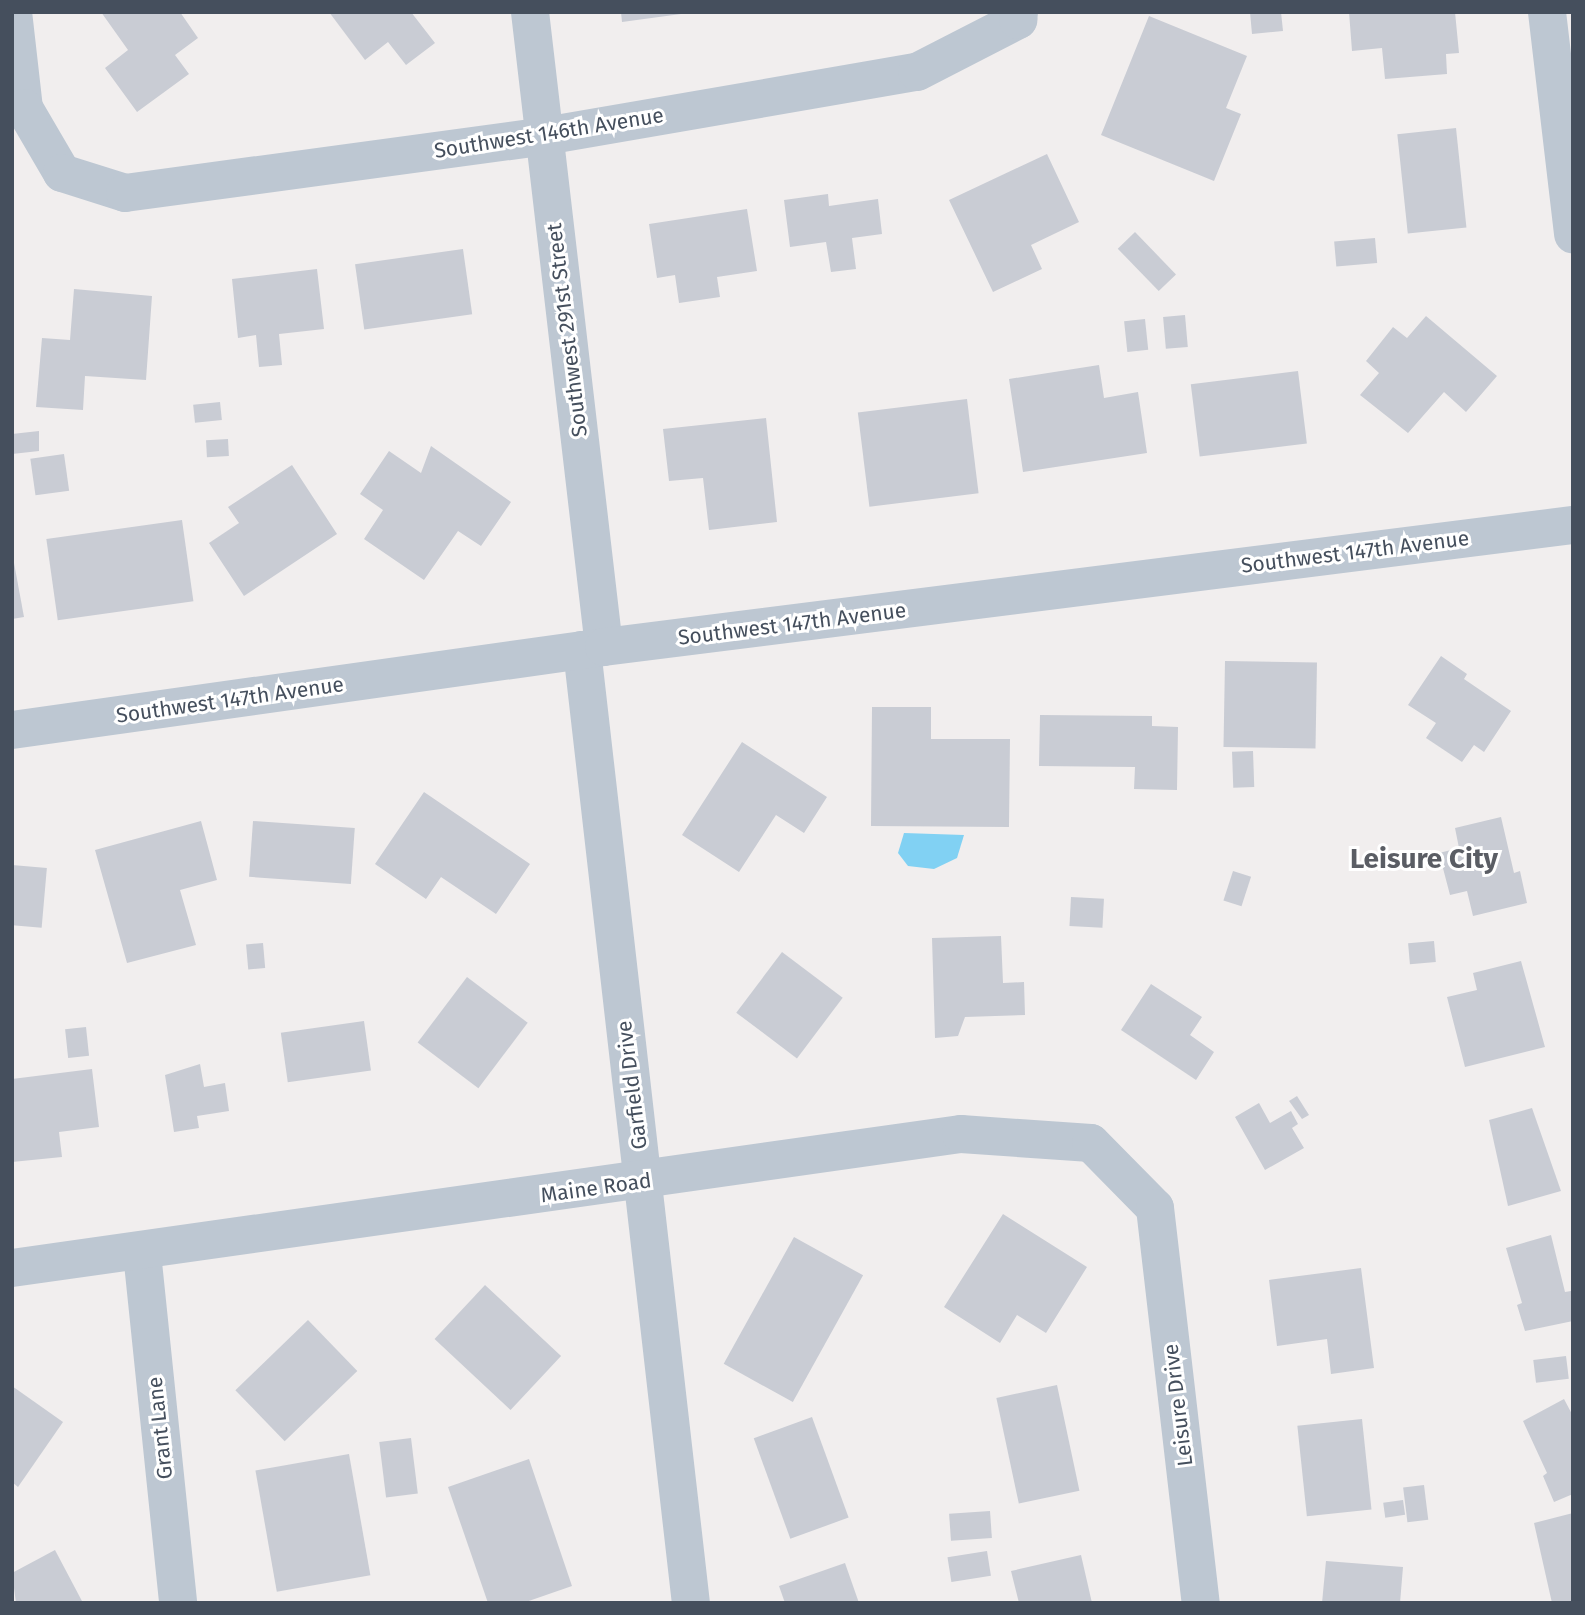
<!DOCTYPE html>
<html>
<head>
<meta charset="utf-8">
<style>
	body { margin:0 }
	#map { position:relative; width:1585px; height:1615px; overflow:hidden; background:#f1eeee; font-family:"Fira Sans",sans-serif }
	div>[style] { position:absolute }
	.water>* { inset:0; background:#81d1f3 }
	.building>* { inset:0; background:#c9ccd4; transform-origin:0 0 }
	.minor>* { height:38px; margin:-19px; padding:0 19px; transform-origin:19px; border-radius:19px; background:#bdc7d2 }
	.tertiary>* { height:38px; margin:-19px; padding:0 19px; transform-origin:19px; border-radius:19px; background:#bdc7d2 }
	span { translate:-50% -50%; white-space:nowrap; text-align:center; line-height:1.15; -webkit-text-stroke:6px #fff; paint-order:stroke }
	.street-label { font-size:21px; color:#454f5d }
	.district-label { font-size:28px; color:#5a5d64; font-weight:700 }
	.frame { position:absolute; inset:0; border:14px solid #454f5d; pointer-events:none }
</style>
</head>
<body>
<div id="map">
	<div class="water">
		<i style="clip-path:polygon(904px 833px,964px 835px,957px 858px,934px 869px,908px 866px,898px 853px)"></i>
	</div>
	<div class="building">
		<i style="clip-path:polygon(101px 12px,180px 12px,198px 38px,175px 55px,189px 74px,137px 112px,105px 68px,128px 50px)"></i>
		<i style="clip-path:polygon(329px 12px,411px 12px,435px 43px,406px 65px,388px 42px,365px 60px)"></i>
		<i style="clip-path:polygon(621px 12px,681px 12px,681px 14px,622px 22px)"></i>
		<i style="clip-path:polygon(1250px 12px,1281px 12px,1283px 31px,1252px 34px)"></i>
		<i style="clip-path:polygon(1349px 12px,1455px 12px,1459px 53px,1446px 54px,1447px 74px,1385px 79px,1382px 48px,1352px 51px)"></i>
		<i style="clip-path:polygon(1149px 16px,1247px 56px,1226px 108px,1241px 114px,1214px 181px,1101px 135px)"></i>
		<i style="left:1456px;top:128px;width:100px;height:59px;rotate:84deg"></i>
		<i style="clip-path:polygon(1047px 154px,1079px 222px,1031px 245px,1042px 269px,993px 292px,949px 200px)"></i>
		<i style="clip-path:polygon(828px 194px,829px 206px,878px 199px,882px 234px,852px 238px,856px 269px,831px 272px,826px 242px,790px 247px,784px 200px)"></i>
		<i style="clip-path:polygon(747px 209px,757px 271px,717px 277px,720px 297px,679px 303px,675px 275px,657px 278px,649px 224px)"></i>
		<i style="left:1135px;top:232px;width:59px;height:24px;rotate:46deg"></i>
		<i style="left:1375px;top:238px;width:25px;height:41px;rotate:85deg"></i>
		<i style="left:463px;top:249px;width:66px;height:109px;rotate:82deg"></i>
		<i style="clip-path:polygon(317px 269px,324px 329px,279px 334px,282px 365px,259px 367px,256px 335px,238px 338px,232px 279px)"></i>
		<i style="clip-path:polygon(74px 289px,152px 296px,146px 380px,85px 376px,83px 410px,36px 407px,42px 338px,70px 340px)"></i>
		<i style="left:1185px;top:315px;width:32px;height:22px;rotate:85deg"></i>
		<i style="clip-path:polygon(1426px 316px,1497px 376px,1466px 412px,1444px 392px,1408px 433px,1360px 395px,1379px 373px,1366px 361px,1393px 327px,1407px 338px)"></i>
		<i style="left:1145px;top:319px;width:31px;height:21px;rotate:84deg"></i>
		<i style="clip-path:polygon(1099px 365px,1104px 398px,1138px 392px,1147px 453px,1023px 472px,1009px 379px)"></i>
		<i style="left:1298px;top:371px;width:73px;height:108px;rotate:83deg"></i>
		<i style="left:967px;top:399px;width:95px;height:110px;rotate:83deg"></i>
		<i style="left:220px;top:402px;width:18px;height:27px;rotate:84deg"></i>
		<i style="clip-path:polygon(766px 418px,777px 522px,709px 530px,703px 478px,669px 481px,663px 429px)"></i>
		<i style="clip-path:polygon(39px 431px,39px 451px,12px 454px,12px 434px)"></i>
		<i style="left:228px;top:439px;width:17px;height:22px;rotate:87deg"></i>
		<i style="clip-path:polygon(431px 446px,511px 502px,481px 546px,458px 531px,424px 580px,364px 539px,383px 510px,360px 494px,389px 451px,421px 473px)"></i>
		<i style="left:64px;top:454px;width:37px;height:34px;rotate:82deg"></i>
		<i style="clip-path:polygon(292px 465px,337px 534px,244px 596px,209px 543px,239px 523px,228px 507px)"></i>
		<i style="left:182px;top:520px;width:82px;height:137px;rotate:82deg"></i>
		<i style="clip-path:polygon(12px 552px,24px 617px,12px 619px)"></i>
		<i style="clip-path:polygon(1441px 656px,1467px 674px,1464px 679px,1511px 711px,1484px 752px,1474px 745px,1462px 762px,1426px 738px,1436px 723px,1408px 705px)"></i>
		<i style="left:1225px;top:661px;width:92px;height:86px;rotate:1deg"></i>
		<i style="clip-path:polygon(872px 707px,931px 707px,931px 739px,1010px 739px,1009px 827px,871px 826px)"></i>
		<i style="clip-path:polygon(1040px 715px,1152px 716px,1152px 726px,1178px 727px,1177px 790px,1134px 789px,1135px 767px,1039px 766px)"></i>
		<i style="clip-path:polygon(742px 742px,827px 797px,804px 833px,776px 815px,739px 872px,682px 835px)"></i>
		<i style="left:1253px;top:751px;width:36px;height:21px;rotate:88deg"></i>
		<i style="clip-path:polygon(424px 792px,530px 864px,496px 914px,441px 877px,426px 899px,375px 864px)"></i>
		<i style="clip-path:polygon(1501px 817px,1514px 873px,1520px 871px,1527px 903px,1473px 916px,1467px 891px,1450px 895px,1439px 853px,1459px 848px,1455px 828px)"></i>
		<i style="clip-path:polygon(201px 821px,217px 880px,180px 890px,196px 945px,127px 963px,95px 850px)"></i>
		<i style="left:253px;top:821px;width:102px;height:56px;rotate:4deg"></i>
		<i style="left:12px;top:865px;width:35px;height:60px;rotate:5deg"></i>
		<i style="left:1233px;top:871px;width:19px;height:31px;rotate:18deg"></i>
		<i style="left:1071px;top:897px;width:33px;height:29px;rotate:3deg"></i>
		<i style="clip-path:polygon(1001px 936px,1003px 983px,1024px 982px,1025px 1015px,965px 1017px,958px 1036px,935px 1038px,932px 938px)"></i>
		<i style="left:1434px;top:941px;width:21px;height:26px;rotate:85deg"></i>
		<i style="left:263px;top:943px;width:25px;height:17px;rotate:85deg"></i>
		<i style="left:782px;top:952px;width:76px;height:76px;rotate:37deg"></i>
		<i style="clip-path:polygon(1521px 961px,1545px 1047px,1465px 1067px,1447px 997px,1477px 990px,1473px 973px)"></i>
		<i style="left:467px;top:977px;width:76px;height:82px;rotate:37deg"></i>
		<i style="clip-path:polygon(1151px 984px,1202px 1017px,1190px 1035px,1214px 1052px,1196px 1080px,1121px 1030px)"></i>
		<i style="left:364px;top:1021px;width:50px;height:84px;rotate:82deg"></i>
		<i style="left:86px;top:1027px;width:29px;height:21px;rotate:84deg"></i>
		<i style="clip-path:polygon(200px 1064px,204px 1087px,225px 1083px,229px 1111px,197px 1116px,199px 1128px,174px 1132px,165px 1075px)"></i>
		<i style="clip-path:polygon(92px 1069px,99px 1127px,59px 1132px,62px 1157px,12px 1162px,12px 1079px)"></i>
		<i style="clip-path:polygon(1297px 1096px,1309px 1115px,1302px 1119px,1289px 1101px)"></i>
		<i style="clip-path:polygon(1259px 1103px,1270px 1123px,1291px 1111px,1298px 1124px,1292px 1128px,1304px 1148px,1265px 1170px,1235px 1117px)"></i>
		<i style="clip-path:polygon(1532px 1108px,1561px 1191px,1508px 1206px,1489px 1120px)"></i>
		<i style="clip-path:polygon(1003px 1214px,1087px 1267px,1046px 1333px,1017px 1315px,1000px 1343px,944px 1307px)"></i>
		<i style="clip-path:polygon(1551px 1235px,1565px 1292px,1571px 1291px,1573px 1297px,1573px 1321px,1525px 1331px,1517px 1305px,1522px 1303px,1506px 1248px)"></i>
		<i style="left:794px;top:1237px;width:79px;height:145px;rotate:29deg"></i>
		<i style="clip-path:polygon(1361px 1268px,1374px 1368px,1331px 1374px,1327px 1339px,1277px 1346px,1269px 1280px)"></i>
		<i style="left:485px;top:1285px;width:104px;height:74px;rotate:43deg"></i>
		<i style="left:308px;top:1320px;width:71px;height:101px;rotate:46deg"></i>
		<i style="left:1566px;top:1356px;width:23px;height:33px;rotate:83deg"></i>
		<i style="left:1057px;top:1385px;width:108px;height:62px;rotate:78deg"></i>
		<i style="clip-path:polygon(12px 1386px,63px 1422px,18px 1487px,12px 1482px)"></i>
		<i style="clip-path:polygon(1564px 1399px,1573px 1416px,1573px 1494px,1554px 1502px,1543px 1476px,1547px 1473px,1523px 1421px)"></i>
		<i style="left:812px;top:1417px;width:107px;height:62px;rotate:70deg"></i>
		<i style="left:1362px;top:1419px;width:91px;height:65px;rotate:84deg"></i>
		<i style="left:411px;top:1438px;width:56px;height:32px;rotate:83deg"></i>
		<i style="left:349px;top:1454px;width:123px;height:95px;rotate:80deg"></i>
		<i style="clip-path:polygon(529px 1459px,572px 1586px,523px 1603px,488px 1603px,448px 1487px)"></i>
		<i style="left:1424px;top:1485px;width:35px;height:21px;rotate:83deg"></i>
		<i style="left:1403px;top:1500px;width:15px;height:20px;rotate:82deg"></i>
		<i style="left:990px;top:1511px;width:27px;height:41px;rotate:86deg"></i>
		<i style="clip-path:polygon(1573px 1513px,1573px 1603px,1552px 1603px,1534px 1523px)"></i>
		<i style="clip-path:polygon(55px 1550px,83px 1603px,16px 1603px,12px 1573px)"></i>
		<i style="left:987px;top:1551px;width:25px;height:40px;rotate:81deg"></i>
		<i style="clip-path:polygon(1081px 1555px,1092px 1603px,1019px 1603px,1011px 1571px)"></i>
		<i style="clip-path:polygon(1326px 1561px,1403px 1567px,1400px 1603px,1322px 1603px)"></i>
		<i style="clip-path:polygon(845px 1563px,859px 1603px,785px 1603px,779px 1586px)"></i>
	</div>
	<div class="minor">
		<i style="left:13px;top:12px;width:97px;rotate:83.5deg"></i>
		<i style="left:24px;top:108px;width:75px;rotate:59.7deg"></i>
		<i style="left:62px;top:173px;width:66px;rotate:17.6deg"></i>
		<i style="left:125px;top:193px;width:424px;rotate:-7.7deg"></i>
		<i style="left:545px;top:136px;width:377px;rotate:-9.8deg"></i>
		<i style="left:917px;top:72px;width:114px;rotate:-27.2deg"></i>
		<i style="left:1018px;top:20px;width:8px;rotate:-83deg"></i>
		<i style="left:530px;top:12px;width:639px;rotate:83.35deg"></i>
		<i style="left:1547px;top:12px;width:224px;rotate:83.3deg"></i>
		<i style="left:582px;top:650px;width:959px;rotate:83.48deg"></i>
		<i style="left:142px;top:1253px;width:352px;rotate:84.1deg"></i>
		<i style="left:12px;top:1268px;width:958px;rotate:-8.04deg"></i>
		<i style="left:961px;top:1134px;width:130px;rotate:4deg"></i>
		<i style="left:1091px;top:1143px;width:91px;rotate:45.4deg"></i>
		<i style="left:1155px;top:1208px;width:398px;rotate:83.4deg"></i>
	</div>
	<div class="tertiary">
		<i style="left:12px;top:730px;width:598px;rotate:-7.98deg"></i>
		<i style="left:604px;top:647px;width:977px;rotate:-7.18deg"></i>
	</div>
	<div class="street-label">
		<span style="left:549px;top:133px;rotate:-9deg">Southwest 146th Avenue</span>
		<span style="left:567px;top:330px;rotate:-97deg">Southwest 291st Street</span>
		<span style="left:1355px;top:552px;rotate:-7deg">Southwest 147th Avenue</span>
		<span style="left:792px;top:624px;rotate:-7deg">Southwest 147th Avenue</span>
		<span style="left:230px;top:700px;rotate:-8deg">Southwest 147th Avenue</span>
		<span style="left:632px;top:1085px;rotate:-97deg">Garfield Drive</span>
		<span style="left:596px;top:1188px;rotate:-8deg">Maine Road</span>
		<span style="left:1178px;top:1405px;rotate:-97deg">Leisure Drive</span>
		<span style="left:160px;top:1428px;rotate:-96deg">Grant Lane</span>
	</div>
	<div class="district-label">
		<span style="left:1424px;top:859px">Leisure City</span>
	</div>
	<div class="frame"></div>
</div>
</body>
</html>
